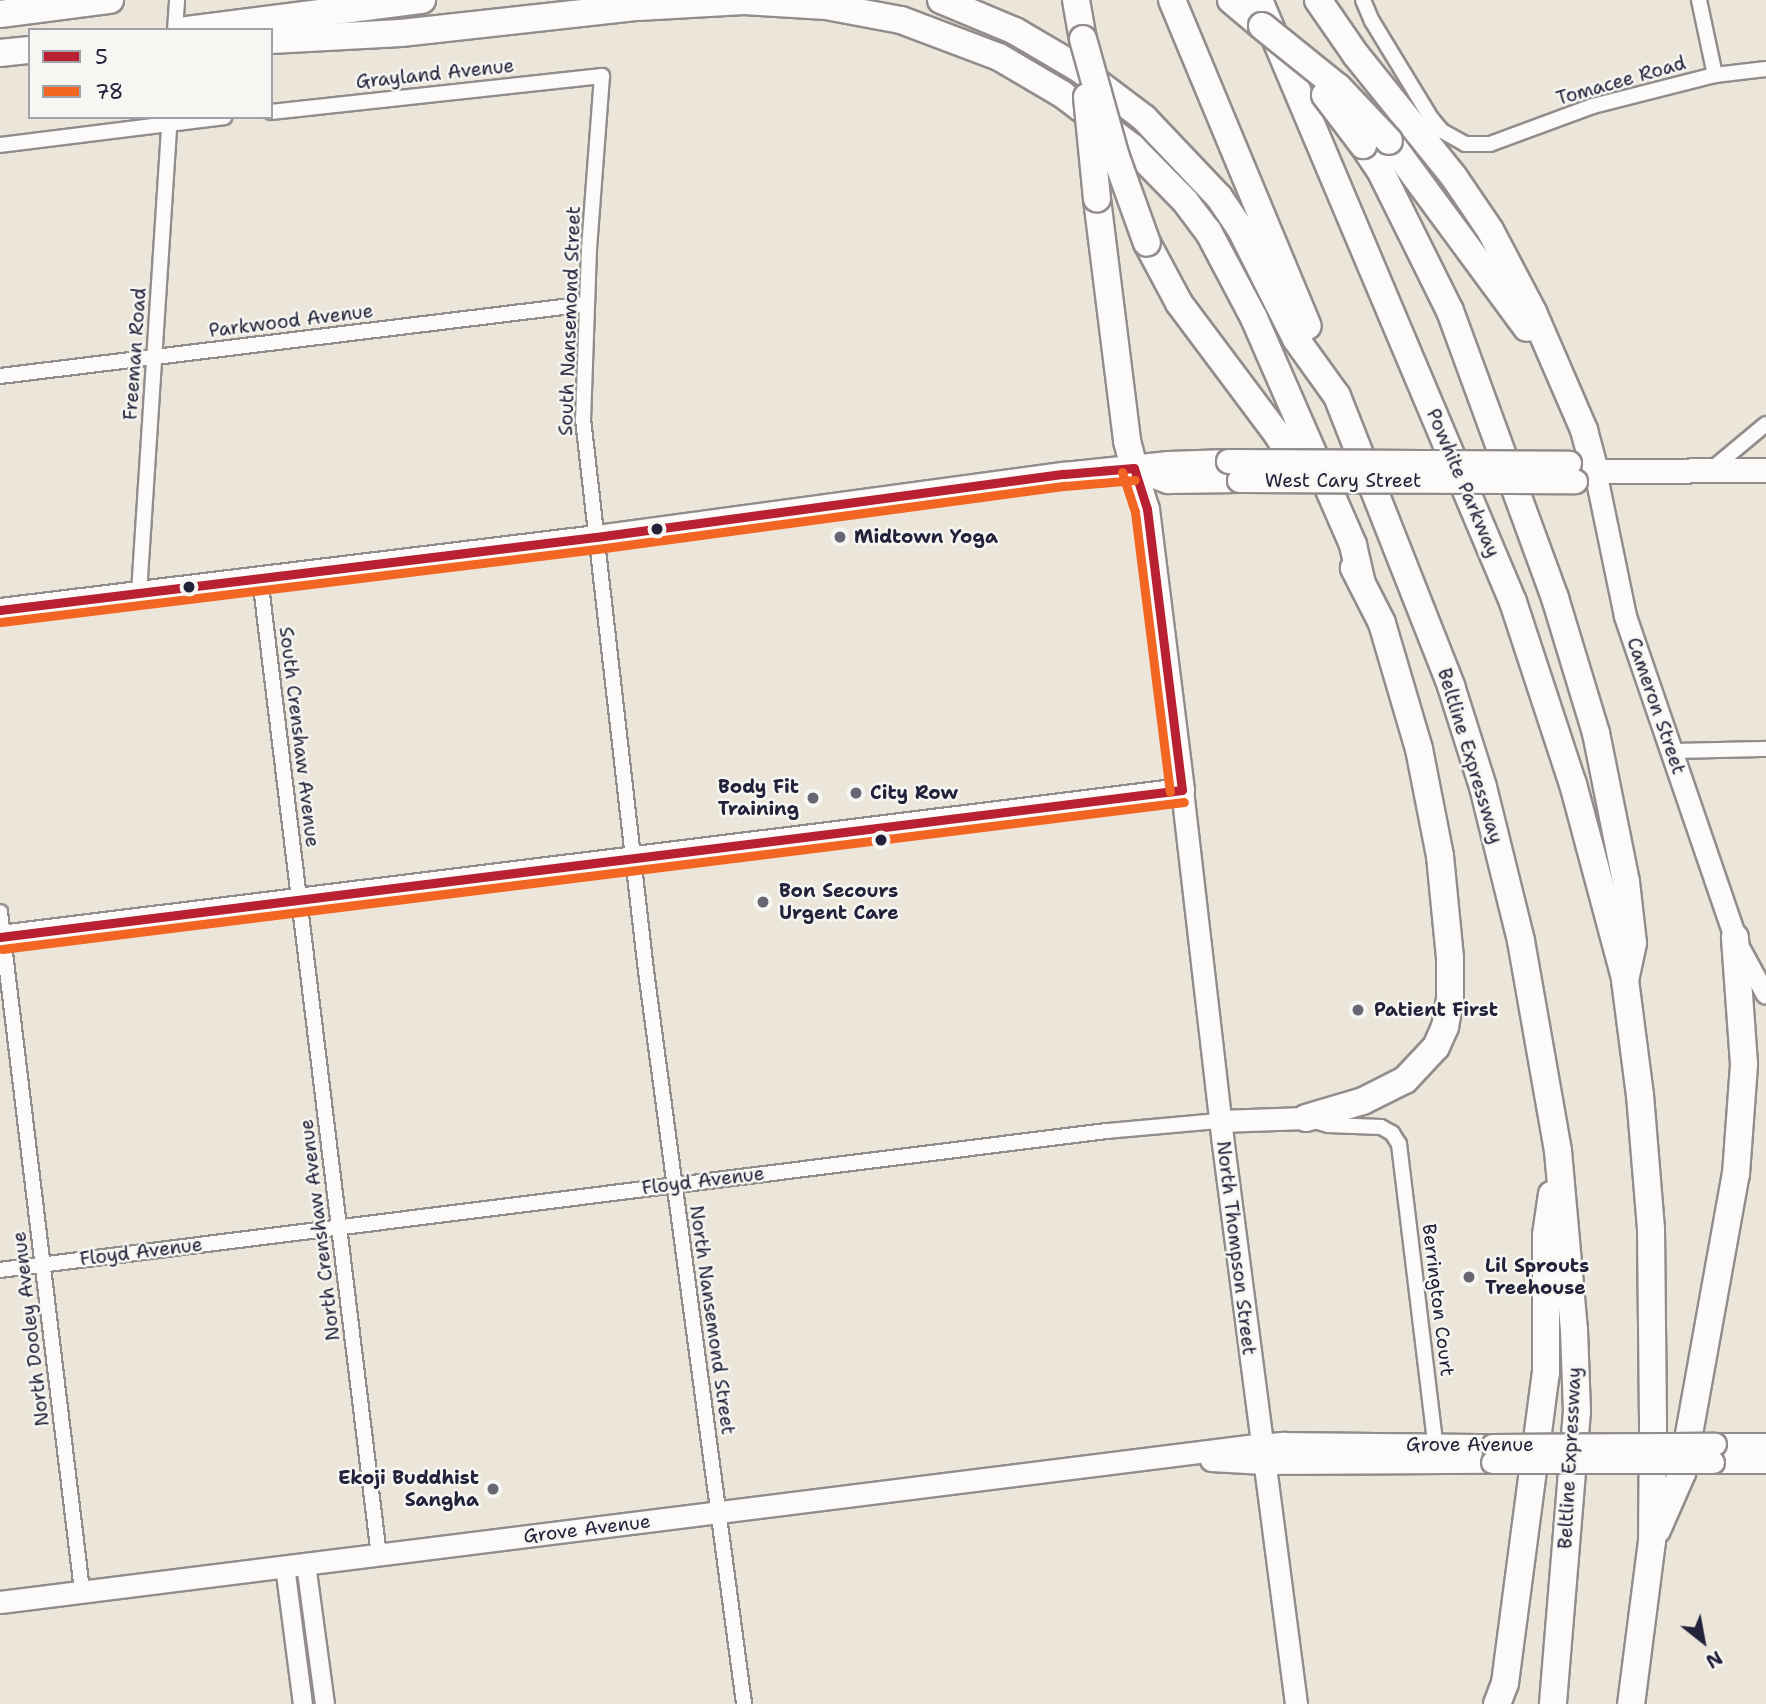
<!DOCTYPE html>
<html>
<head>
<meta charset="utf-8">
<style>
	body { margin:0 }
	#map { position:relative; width:1766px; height:1704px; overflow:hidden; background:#ece5da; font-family:"Shantell Sans",sans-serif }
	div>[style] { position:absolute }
	.roads { filter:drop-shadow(2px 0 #918d8c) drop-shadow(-2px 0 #918d8c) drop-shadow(0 2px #918d8c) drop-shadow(0 -2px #918d8c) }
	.minor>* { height:14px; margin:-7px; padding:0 7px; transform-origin:7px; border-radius:7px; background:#fcfbf9 }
	.tertiary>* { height:18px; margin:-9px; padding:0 9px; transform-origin:9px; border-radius:9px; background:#fcfbf9 }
	.secondary>* { height:21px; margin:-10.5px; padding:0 10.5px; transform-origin:10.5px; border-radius:10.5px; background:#fcfbf9 }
	.primary>* { height:23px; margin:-11.5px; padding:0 11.5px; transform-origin:11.5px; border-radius:11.5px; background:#fcfbf9 }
	.motorway>* { height:26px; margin:-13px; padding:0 13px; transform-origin:13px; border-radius:13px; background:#fcfbf9 }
	.bridges { filter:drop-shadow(2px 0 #918d8c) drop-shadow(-2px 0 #918d8c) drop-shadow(0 2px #918d8c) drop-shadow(0 -2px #918d8c) }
	.secondary-bridge>* { height:21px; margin:-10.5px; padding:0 10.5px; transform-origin:10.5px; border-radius:10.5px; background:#fcfbf9 }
	.primary-bridge>* { height:23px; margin:-11.5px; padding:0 11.5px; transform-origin:11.5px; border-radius:11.5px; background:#fcfbf9 }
	.motorway-bridge>* { height:26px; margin:-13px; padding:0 13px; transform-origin:13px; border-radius:13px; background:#fcfbf9 }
	.bus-1>* { height:9px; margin:-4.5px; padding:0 4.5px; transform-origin:4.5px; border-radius:4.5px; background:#b92031 }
	.bus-2>* { height:9px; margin:-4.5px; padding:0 4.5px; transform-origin:4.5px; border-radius:4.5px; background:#f26522 }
	.dots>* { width:19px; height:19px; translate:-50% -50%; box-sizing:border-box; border:4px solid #f6f6f2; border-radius:50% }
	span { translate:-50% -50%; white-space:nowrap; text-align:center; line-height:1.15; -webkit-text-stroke:5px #f6f6f2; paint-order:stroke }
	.street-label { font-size:19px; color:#22223b }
	.poi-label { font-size:19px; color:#22223b; font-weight:700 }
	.left { translate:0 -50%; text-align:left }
	.right { translate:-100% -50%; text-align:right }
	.legend { position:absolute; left:28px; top:28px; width:245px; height:91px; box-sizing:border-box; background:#f6f6f2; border:2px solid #a1a1a9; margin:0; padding:9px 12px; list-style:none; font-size:21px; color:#22223b }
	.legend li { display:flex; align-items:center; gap:14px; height:35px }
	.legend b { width:35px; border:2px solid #a1a1a9 }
	.north { position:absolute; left:1668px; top:1606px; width:70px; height:70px; -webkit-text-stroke:5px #f6f6f2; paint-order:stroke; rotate:149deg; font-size:19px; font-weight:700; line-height:28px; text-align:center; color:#22223b }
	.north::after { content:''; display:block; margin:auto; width:24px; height:32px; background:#22223b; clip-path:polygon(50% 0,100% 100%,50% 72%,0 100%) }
</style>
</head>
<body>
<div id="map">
	<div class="roads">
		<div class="minor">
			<i style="left:1363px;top:0;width:23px;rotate:67deg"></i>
			<i style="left:1372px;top:21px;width:114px;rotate:58.7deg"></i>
			<i style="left:1431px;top:118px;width:17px;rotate:50deg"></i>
			<i style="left:1442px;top:131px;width:26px;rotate:29deg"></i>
			<i style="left:1465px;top:144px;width:25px"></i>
			<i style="left:1490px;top:144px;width:110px;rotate:-20.3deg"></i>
			<i style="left:1593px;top:106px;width:126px;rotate:-14.3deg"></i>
			<i style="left:1715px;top:75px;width:51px;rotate:-6.7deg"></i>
			<i style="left:1699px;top:0;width:77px;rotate:78deg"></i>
			<i style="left:175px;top:30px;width:30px;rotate:-86deg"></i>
			<i style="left:271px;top:112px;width:333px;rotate:-6.2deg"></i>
			<i style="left:602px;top:76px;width:173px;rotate:94.3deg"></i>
			<i style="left:589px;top:249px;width:170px;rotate:92deg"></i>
			<i style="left:583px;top:419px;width:556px;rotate:83.49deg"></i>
			<i style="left:646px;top:971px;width:740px;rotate:82.38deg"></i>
			<i style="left:0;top:145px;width:226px;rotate:-7.1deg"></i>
			<i style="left:0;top:376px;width:591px;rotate:-6.99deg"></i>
			<i style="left:1712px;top:469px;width:70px;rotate:-39.8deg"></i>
			<i style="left:260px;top:578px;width:984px;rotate:83.06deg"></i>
			<i style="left:139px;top:593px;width:477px;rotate:-86.3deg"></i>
			<i style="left:1671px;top:751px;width:95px;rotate:-1.2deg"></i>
			<i style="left:0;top:912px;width:684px;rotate:83.11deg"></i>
			<i style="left:1311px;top:1120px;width:18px;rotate:16deg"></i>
			<i style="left:1328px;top:1125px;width:53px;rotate:2.2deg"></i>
			<i style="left:1381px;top:1127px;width:13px;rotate:29deg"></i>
			<i style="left:1392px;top:1133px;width:13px;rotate:58deg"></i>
			<i style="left:1399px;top:1144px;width:310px;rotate:83.1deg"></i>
			<i style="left:0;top:1270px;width:1116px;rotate:-7.16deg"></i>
			<i style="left:1107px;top:1131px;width:113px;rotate:-5.1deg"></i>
		</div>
		<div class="tertiary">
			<i style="left:1741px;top:949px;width:52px;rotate:61.5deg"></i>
			<i style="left:306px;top:1564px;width:141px;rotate:82.3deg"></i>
			<i style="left:285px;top:1566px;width:139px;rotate:82.6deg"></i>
		</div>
		<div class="secondary">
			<i style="left:1595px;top:471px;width:148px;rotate:78.3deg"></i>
			<i style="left:1625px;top:616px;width:339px;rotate:71.1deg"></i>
			<i style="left:1182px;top:790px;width:356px;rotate:83.4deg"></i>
			<i style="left:1223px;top:1144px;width:565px;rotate:82.57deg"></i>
			<i style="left:1220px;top:1121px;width:86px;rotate:-2deg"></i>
			<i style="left:1715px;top:1444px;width:51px"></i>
			<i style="left:1211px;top:1460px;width:53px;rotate:3.2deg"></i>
			<i style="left:1264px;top:1463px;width:228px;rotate:-0.3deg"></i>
			<i style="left:1713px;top:1462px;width:53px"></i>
			<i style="left:0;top:1602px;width:1258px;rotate:-7.13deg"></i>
			<i style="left:1248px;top:1446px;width:37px;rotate:-5deg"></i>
			<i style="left:1285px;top:1443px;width:207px;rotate:0.6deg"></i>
		</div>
		<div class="primary">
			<i style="left:1577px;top:466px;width:19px;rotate:16deg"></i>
			<i style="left:1595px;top:471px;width:171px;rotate:-0.3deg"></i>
			<i style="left:1136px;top:469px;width:34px;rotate:21deg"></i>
			<i style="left:1168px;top:481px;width:71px;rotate:-0.8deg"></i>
			<i style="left:0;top:610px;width:600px;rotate:-6.98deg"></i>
			<i style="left:596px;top:537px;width:472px;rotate:-7.7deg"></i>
			<i style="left:1064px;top:474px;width:105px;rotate:-6deg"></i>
			<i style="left:1168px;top:463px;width:60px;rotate:-1.9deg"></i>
			<i style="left:0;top:937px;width:1191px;rotate:-7.09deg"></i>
			<i style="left:1182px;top:790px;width:283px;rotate:-97.1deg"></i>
			<i style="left:1147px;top:509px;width:43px;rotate:-107.6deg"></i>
		</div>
		<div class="motorway">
			<i style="left:941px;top:0;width:80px;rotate:22.7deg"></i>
			<i style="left:1015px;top:31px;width:73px;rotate:30.4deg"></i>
			<i style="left:1078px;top:68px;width:83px;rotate:37.1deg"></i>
			<i style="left:1144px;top:118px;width:109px;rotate:46.5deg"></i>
			<i style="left:1219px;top:197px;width:37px;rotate:56deg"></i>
			<i style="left:1240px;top:228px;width:124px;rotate:63.2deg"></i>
			<i style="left:1296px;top:339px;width:70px;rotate:54.3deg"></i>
			<i style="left:1337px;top:396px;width:312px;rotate:68.5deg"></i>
			<i style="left:1451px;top:686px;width:106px;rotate:72.4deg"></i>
			<i style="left:1483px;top:787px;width:159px;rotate:76.1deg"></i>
			<i style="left:1521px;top:941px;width:213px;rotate:80deg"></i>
			<i style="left:1558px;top:1151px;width:180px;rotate:84.9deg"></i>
			<i style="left:1574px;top:1330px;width:81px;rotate:87.9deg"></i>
			<i style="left:1577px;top:1411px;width:294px;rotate:94.7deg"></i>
			<i style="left:1076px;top:0;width:40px;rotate:80deg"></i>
			<i style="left:1172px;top:0;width:353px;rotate:67.4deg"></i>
			<i style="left:1231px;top:0;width:40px;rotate:40deg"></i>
			<i style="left:1259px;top:0;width:653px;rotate:67.12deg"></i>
			<i style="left:1513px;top:602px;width:192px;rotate:71.8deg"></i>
			<i style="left:1573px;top:784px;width:198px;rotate:75deg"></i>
			<i style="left:1318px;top:0;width:67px;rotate:55.4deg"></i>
			<i style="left:1356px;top:55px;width:156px;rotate:51.2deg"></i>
			<i style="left:1454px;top:177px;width:64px;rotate:55.8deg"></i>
			<i style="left:1490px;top:230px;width:93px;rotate:62.3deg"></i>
			<i style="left:1533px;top:312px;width:129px;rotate:66.6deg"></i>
			<i style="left:1584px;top:430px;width:42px;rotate:75deg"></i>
			<i style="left:0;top:14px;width:111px;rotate:-7.3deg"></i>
			<i style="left:187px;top:30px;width:237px;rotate:-7.3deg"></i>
			<i style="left:271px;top:40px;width:130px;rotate:-3.1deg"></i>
			<i style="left:401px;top:33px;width:238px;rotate:-6.3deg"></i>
			<i style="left:638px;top:7px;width:106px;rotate:-3.2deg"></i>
			<i style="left:744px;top:1px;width:82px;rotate:3.5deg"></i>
			<i style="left:826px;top:6px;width:76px;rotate:10.6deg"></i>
			<i style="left:901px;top:20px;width:105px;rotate:20.7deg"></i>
			<i style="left:999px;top:57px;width:73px;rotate:30.4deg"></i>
			<i style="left:1062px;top:94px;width:88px;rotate:37.1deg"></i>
			<i style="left:1132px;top:147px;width:76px;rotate:45.5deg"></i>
			<i style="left:1185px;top:201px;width:38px;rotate:53deg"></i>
			<i style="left:1208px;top:231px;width:98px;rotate:62.1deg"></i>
			<i style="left:1254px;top:318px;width:248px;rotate:66.4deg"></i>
			<i style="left:1353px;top:545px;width:39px;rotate:77deg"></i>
			<i style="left:0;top:53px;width:30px;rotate:-6deg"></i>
			<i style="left:1389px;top:141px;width:232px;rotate:53.6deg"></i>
			<i style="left:1363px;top:145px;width:30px;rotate:56deg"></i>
			<i style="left:1380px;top:170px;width:157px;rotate:63.6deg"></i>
			<i style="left:1450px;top:311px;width:306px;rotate:69.9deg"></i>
			<i style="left:1555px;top:598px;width:141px;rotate:73.1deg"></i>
			<i style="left:1596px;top:733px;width:152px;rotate:78.6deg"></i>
			<i style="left:1626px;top:882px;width:61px;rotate:83.5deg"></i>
			<i style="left:1633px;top:943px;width:38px;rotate:102deg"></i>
			<i style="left:1625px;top:980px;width:116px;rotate:82.6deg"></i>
			<i style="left:1640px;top:1095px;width:134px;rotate:85.3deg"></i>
			<i style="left:1651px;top:1229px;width:198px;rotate:89.4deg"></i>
			<i style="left:1653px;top:1427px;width:114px;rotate:90.5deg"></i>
			<i style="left:1652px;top:1541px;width:164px;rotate:97.3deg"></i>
			<i style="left:1097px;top:199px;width:244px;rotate:82.9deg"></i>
			<i style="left:1127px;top:441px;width:28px;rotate:75deg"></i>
			<i style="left:1147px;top:243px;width:68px;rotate:61.9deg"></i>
			<i style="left:1179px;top:303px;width:164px;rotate:53.2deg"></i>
			<i style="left:1277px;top:434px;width:53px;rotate:58.1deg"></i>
			<i style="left:1306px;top:1118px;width:59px;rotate:-16.6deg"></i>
			<i style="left:1363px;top:1101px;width:47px;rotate:-26.6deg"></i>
			<i style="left:1405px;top:1080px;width:45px;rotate:-46.8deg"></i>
			<i style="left:1436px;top:1047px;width:22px;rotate:-66deg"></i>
			<i style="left:1445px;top:1027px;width:27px;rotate:-80deg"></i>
			<i style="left:1450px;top:1000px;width:42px;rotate:-90deg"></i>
			<i style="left:1450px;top:958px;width:102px;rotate:-95.6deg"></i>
			<i style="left:1440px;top:856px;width:109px;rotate:-101.1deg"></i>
			<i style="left:1419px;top:749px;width:131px;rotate:-106.4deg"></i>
			<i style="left:1382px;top:623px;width:62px;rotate:-117deg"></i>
			<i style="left:1657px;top:1530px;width:62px;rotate:-66.3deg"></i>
			<i style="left:1682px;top:1473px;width:304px;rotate:-79.8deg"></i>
			<i style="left:1736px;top:1174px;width:110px;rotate:-85.8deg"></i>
			<i style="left:1744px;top:1064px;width:127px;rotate:-94.1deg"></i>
			<i style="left:1497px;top:1704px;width:22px;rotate:-69deg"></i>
			<i style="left:1505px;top:1683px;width:313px;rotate:-82.5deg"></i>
			<i style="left:1546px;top:1373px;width:138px;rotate:-90deg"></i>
			<i style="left:1546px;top:1235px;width:41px;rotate:-81.7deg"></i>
		</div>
	</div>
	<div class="bridges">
		<div class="secondary-bridge">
			<i style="left:1492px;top:1445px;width:223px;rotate:-0.3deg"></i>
			<i style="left:1492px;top:1462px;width:221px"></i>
		</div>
		<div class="primary-bridge">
			<i style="left:1228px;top:461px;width:341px;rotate:0.3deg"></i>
			<i style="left:1239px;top:480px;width:336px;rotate:0.2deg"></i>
		</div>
		<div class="motorway-bridge">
			<i style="left:1262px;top:26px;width:97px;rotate:38.8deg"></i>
			<i style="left:1338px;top:87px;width:74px;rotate:46.6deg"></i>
			<i style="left:1083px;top:39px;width:123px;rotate:74.4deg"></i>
			<i style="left:1116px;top:157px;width:91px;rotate:70.2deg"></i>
			<i style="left:1325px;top:95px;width:63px;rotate:52.8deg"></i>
			<i style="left:1087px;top:97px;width:102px;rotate:84.4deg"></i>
		</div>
	</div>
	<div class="bus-1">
		<i style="left:1134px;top:468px;width:43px;rotate:72.4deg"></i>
		<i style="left:1147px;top:509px;width:283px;rotate:82.9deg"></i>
		<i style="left:0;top:610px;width:600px;rotate:-6.98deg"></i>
		<i style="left:596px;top:537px;width:472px;rotate:-7.7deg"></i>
		<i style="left:1064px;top:474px;width:70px;rotate:-4.9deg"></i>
		<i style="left:0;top:937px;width:1191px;rotate:-7.09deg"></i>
	</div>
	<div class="bus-2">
		<i style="left:1122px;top:472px;width:42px;rotate:72deg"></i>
		<i style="left:1135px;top:512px;width:282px;rotate:82.9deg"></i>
		<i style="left:1px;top:622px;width:600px;rotate:-6.98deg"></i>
		<i style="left:597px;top:549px;width:472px;rotate:-7.7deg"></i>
		<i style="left:1065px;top:486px;width:70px;rotate:-4.9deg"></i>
		<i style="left:2px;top:949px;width:1191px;rotate:-7.09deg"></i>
	</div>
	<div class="dots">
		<i style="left:657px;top:529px;background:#22223b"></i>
		<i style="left:840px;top:537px;background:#696673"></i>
		<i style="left:189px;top:587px;background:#22223b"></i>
		<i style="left:856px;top:793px;background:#696673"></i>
		<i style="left:813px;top:798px;background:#696673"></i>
		<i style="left:881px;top:840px;background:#22223b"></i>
		<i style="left:763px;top:902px;background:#696673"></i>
		<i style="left:1358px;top:1010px;background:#696673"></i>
		<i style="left:1469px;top:1277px;background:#696673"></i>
		<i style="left:493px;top:1489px;background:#696673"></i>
	</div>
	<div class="street-label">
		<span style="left:435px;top:74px;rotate:-6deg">Grayland Avenue</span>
		<span style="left:1621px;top:81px;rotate:-16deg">Tomacee Road</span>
		<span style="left:291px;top:321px;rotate:-7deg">Parkwood Avenue</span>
		<span style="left:570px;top:321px;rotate:-88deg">South Nansemond Street</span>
		<span style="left:135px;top:354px;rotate:-86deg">Freeman Road</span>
		<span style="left:1343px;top:481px">West Cary Street</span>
		<span style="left:1463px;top:483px;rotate:67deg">Powhite Parkway</span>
		<span style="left:1656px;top:706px;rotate:71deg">Cameron Street</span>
		<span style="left:299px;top:737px;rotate:83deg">South Crenshaw Avenue</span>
		<span style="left:1470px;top:756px;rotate:73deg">Beltline Expressway</span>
		<span style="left:703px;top:1181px;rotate:-7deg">Floyd Avenue</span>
		<span style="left:320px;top:1230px;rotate:-97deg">North Crenshaw Avenue</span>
		<span style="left:1236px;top:1248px;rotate:83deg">North Thompson Street</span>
		<span style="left:141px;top:1252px;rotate:-7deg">Floyd Avenue</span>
		<span style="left:1438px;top:1300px;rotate:83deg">Berrington Court</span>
		<span style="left:712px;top:1320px;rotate:82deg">North Nansemond Street</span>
		<span style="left:31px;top:1329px;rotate:-97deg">North Dooley Avenue</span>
		<span style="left:1470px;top:1445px">Grove Avenue</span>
		<span style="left:1570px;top:1458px;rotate:-87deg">Beltline Expressway</span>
		<span style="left:587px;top:1529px;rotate:-7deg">Grove Avenue</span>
	</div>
	<div class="poi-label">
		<span class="left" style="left:854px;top:537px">Midtown Yoga</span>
		<span class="right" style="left:799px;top:798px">Body Fit<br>Training</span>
		<span class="left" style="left:870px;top:793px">City Row</span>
		<span class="left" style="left:779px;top:902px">Bon Secours<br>Urgent Care</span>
		<span class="left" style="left:1374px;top:1010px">Patient First</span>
		<span class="left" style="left:1485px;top:1277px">Lil Sprouts<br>Treehouse</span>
		<span class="right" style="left:479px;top:1489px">Ekoji Buddhist<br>Sangha</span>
	</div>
	<ul class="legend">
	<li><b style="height:9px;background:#b92031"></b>5</li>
	<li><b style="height:9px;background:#f26522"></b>78</li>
	</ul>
	<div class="north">N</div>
</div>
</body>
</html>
